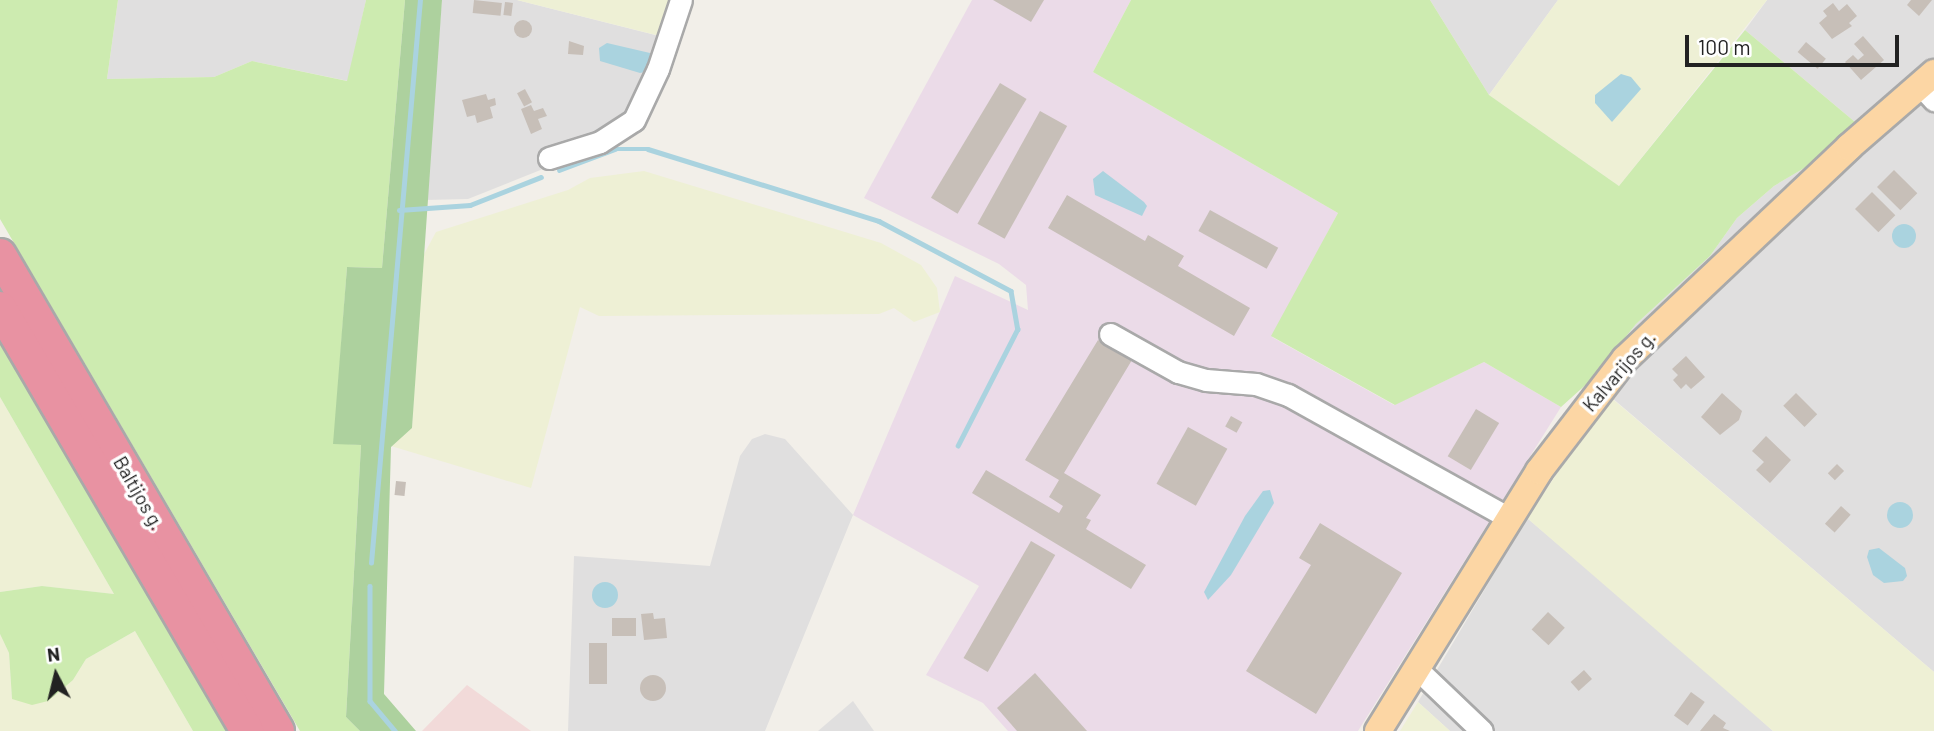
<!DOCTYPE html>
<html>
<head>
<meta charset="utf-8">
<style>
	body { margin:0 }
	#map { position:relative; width:1934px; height:731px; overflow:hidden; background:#f2efe9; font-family:Barlow,sans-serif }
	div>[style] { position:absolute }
	.residential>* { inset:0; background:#e0dfdf }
	.commercial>* { inset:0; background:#f2dad9 }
	.industrial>* { inset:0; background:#ebdbe8 }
	.farmland>* { inset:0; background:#eef0d5 }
	.grass>* { inset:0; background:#cdebb0 }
	.forest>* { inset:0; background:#add19e }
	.water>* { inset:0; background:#aad3df }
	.round { border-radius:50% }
	.stream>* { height:4.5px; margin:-2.25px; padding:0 2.25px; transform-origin:2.25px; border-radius:2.25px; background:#aad3df }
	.building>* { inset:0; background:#c7bfb8; transform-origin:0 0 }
	.roads { filter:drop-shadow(2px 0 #a9a9a9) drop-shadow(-2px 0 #a9a9a9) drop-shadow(0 2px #a9a9a9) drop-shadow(0 -2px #a9a9a9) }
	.minor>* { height:21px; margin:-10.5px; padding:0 10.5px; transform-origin:10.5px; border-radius:10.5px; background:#fff }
	.major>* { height:26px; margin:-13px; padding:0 13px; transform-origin:13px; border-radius:13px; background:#fcd6a4 }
	.highway>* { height:32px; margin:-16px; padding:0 16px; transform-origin:16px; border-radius:16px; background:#e892a2 }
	span { translate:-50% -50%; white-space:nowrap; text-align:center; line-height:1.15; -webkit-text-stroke:7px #fff; paint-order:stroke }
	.street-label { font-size:19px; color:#222 }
	.north { position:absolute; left:21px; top:640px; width:70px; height:70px; -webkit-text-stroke:5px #fff; paint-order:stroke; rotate:353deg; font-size:19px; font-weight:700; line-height:28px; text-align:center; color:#222 }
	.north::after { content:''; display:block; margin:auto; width:24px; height:32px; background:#222; clip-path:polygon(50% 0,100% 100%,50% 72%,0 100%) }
	.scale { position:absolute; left:1685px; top:35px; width:214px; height:32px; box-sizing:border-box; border:4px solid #222; border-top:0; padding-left:9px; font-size:21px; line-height:24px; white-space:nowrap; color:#222; -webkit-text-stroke:5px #fff; paint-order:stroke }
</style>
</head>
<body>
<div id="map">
	<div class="residential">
		<i style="clip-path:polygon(118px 0,366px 0,348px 81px,252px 61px,214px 77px,107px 79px)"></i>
		<i style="clip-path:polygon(442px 0,517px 0,671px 39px,608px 143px,468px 199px,425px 200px)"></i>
		<i style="clip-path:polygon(1430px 0,1558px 0,1489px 95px)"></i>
		<i style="clip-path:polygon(1767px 0,1934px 0,1934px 672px,1591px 380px,1636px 324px,1710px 256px,1737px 218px,1774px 186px,1811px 164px,1855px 122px,1745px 30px)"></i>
		<i style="clip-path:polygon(765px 434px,785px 439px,853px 515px,765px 731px,568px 731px,574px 556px,710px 566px,740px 456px,752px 439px)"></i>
		<i style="clip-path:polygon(1527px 518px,1705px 669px,1773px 731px,1450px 731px,1418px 702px)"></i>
		<i style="clip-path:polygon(853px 701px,874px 731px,818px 731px)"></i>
	</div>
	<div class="commercial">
		<i style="clip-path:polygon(467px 685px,531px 731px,422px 731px)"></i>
	</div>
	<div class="industrial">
		<i style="clip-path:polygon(972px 0,1131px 0,1093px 72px,1338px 213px,1272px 337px,1394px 405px,1484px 362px,1561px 407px,1358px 731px,1008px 731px,983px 703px,926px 675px,979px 586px,853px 515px,955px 276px,1028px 310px,1026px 285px,999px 264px,864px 198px)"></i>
	</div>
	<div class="farmland">
		<i style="clip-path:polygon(517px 0,671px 0,660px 36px)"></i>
		<i style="clip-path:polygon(1558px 0,1767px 0,1619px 186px,1489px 95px)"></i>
		<i style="clip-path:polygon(644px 171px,881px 243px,921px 265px,937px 288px,940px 312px,914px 322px,894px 308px,879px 314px,599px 316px,580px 307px,531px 488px,391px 446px,412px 428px,422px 258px,436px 232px,568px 190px,590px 178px)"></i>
		<i style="clip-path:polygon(1609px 396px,1934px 672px,1934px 731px,1773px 731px,1527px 518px)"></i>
		<i style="clip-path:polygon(0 397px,114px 594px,42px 586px,0 592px)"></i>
		<i style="clip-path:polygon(135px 631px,193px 731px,0 731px,0 634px,9px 653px,12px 699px,73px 680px,86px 659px)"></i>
		<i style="clip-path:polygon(1418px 702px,1450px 731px,1400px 731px)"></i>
	</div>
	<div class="grass">
		<i style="clip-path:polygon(0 0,118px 0,107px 79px,214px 77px,252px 61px,347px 81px,366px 0,405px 0,382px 268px,347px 267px,334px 443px,361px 445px,346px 717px,360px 731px,300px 731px,0 219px)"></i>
		<i style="clip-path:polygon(1131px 0,1430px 0,1489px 95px,1619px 186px,1745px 30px,1855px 122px,1811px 164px,1774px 186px,1737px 218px,1710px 256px,1636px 324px,1591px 380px,1561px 407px,1484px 362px,1395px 405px,1271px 336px,1338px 213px,1093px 72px)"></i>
		<i style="clip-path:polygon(0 342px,83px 485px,229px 731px,193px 731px,135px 631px,86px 659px,73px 680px,48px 701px,32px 705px,12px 699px,9px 653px,0 634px,0 592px,42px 586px,114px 594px,0 397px)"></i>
	</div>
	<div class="forest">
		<i style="clip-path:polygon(405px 0,442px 0,412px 428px,391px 447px,384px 694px,416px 731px,360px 731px,346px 717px,361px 445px,333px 444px,347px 267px,382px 268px)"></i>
	</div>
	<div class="water">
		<i style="clip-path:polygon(607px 43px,650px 53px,649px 71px,640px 73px,600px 61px,599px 48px)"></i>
		<i style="clip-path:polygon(1621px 74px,1631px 77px,1641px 89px,1612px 122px,1595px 103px,1595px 95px)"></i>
		<i style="clip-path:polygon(1103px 171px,1144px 202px,1147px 206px,1142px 216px,1095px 195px,1093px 179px)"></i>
		<i class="round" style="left:1892px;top:224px;width:24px;height:24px"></i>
		<i style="clip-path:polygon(1270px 490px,1274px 503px,1231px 575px,1208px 600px,1204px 592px,1245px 516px,1263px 491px)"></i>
		<i class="round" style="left:1887px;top:502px;width:26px;height:26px"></i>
		<i style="clip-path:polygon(1879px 548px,1905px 568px,1907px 576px,1903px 581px,1884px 583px,1873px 575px,1867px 557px,1869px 550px)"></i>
		<i class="round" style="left:592px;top:582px;width:26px;height:26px"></i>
	</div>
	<div class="stream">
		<i style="left:559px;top:170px;width:60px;rotate:-20.6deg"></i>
		<i style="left:615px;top:149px;width:33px"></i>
		<i style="left:648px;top:149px;width:242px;rotate:17.3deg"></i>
		<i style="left:879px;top:221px;width:149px;rotate:27.9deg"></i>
		<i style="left:1011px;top:291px;width:39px;rotate:80deg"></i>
		<i style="left:1018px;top:329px;width:131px;rotate:117.1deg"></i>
		<i style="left:399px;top:210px;width:71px;rotate:-4deg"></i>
		<i style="left:470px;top:205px;width:76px;rotate:-21.5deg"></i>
		<i style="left:371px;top:563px;width:565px;rotate:-85.03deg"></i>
		<i style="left:370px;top:586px;width:115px;rotate:90deg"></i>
		<i style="left:370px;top:701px;width:39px;rotate:50deg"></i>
	</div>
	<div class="building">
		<i style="left:474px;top:0;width:28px;height:13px;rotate:6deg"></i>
		<i style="clip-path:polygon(993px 0,1044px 0,1031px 22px)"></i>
		<i style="clip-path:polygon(1911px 0,1932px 0,1919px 16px,1907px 5px)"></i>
		<i style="left:505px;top:2px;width:8px;height:13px;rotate:7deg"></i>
		<i style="clip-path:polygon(1833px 3px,1839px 11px,1847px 4px,1857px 16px,1849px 23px,1852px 26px,1832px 39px,1819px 23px,1827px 16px,1823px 11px)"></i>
		<i class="round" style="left:514px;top:20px;width:18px;height:18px"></i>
		<i style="clip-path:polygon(1863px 36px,1884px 60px,1861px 80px,1845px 62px,1853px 55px,1858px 60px,1864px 55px,1854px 44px)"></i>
		<i style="clip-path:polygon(569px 41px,584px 46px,583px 55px,568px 54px)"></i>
		<i style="left:1806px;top:42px;width:26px;height:13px;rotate:40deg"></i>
		<i style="left:1000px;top:83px;width:31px;height:134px;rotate:31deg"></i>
		<i style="left:525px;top:89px;width:15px;height:9px;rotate:62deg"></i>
		<i style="clip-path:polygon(486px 94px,488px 100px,495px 98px,496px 105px,490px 107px,493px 118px,477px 123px,475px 115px,467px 117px,462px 100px)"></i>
		<i style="clip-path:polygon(531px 105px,534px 111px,543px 108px,547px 116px,538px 119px,542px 129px,531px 134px,521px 109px)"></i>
		<i style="left:1040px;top:111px;width:31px;height:129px;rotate:29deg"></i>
		<i style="left:1894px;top:170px;width:33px;height:24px;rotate:45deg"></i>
		<i style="left:1872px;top:192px;width:33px;height:24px;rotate:45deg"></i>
		<i style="clip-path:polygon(1067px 195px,1145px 241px,1148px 235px,1184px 256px,1178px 266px,1250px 308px,1234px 336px,1048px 228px)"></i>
		<i style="left:1210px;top:210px;width:78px;height:24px;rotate:29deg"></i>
		<i style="clip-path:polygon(1098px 340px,1132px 360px,1064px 473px,1101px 495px,1086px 518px,1091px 520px,1086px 529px,1146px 565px,1131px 589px,972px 493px,986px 470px,1059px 513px,1063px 506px,1049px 497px,1059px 480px,1025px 460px)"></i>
		<i style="clip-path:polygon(1686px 356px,1705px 377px,1691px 389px,1686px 384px,1681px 389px,1673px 380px,1678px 375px,1672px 369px)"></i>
		<i style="clip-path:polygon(1722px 393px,1742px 411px,1739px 420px,1720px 435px,1701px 417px)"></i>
		<i style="left:1796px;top:393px;width:30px;height:18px;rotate:45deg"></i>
		<i style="left:1476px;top:409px;width:27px;height:55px;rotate:31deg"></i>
		<i style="left:1231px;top:416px;width:13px;height:12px;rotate:29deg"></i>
		<i style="left:1188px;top:427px;width:45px;height:65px;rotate:29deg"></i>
		<i style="clip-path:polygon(1766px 436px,1791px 460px,1770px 483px,1756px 470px,1764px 462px,1752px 451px)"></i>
		<i style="left:1837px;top:464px;width:10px;height:13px;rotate:45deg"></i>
		<i style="left:396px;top:481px;width:10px;height:14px;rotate:6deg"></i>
		<i style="left:1841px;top:506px;width:13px;height:24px;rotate:42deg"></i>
		<i style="clip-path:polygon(1320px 523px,1402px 573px,1316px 714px,1246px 671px,1311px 565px,1299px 558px)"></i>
		<i style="left:1031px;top:541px;width:28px;height:135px;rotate:30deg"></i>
		<i style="left:1548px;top:612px;width:23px;height:24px;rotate:43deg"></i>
		<i style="clip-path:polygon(653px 613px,654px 619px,665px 618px,667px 638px,644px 640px,641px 614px)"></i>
		<i style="left:636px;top:618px;width:18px;height:24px;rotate:90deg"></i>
		<i style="left:589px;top:643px;width:18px;height:41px"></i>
		<i style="left:1584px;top:670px;width:12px;height:18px;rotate:48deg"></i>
		<i style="clip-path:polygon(1035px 673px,1087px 731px,1017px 731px,997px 708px)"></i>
		<i class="round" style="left:640px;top:675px;width:26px;height:26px"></i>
		<i style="left:1691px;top:692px;width:17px;height:29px;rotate:36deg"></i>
		<i style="clip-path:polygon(1714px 714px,1726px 723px,1723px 728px,1730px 731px,1700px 731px)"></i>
	</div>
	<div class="roads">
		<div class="minor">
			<i style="left:1920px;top:85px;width:21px;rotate:47deg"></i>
			<i style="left:549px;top:158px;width:53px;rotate:-17.4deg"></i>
			<i style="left:600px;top:142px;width:40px;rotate:-32.9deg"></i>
			<i style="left:634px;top:120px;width:56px;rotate:-64.8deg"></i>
			<i style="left:658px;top:69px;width:73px;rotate:-71.6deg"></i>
			<i style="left:1110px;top:334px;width:78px;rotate:29.2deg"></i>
			<i style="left:1178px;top:372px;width:29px;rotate:16deg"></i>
			<i style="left:1206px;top:380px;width:50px;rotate:4.6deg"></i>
			<i style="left:1256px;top:384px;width:34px;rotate:19deg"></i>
			<i style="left:1288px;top:395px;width:253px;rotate:29.1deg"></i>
			<i style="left:1416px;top:668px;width:91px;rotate:43.7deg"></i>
		</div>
		<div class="major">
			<i style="left:1378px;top:731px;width:306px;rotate:-58.2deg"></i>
			<i style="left:1539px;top:471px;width:141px;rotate:-52.5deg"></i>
			<i style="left:1625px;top:359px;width:308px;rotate:-43.4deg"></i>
			<i style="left:1849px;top:147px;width:113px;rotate:-41deg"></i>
		</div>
		<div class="highway">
			<i style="left:0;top:255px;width:551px;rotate:59.71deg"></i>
			<i style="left:0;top:308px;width:490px;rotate:59.7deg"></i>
		</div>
	</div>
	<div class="street-label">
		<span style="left:1619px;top:371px;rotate:-49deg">Kalvarijos g.</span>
		<span style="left:139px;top:493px;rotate:60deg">Baltijos g.</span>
	</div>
	<div class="north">N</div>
	<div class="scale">100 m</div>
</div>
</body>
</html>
